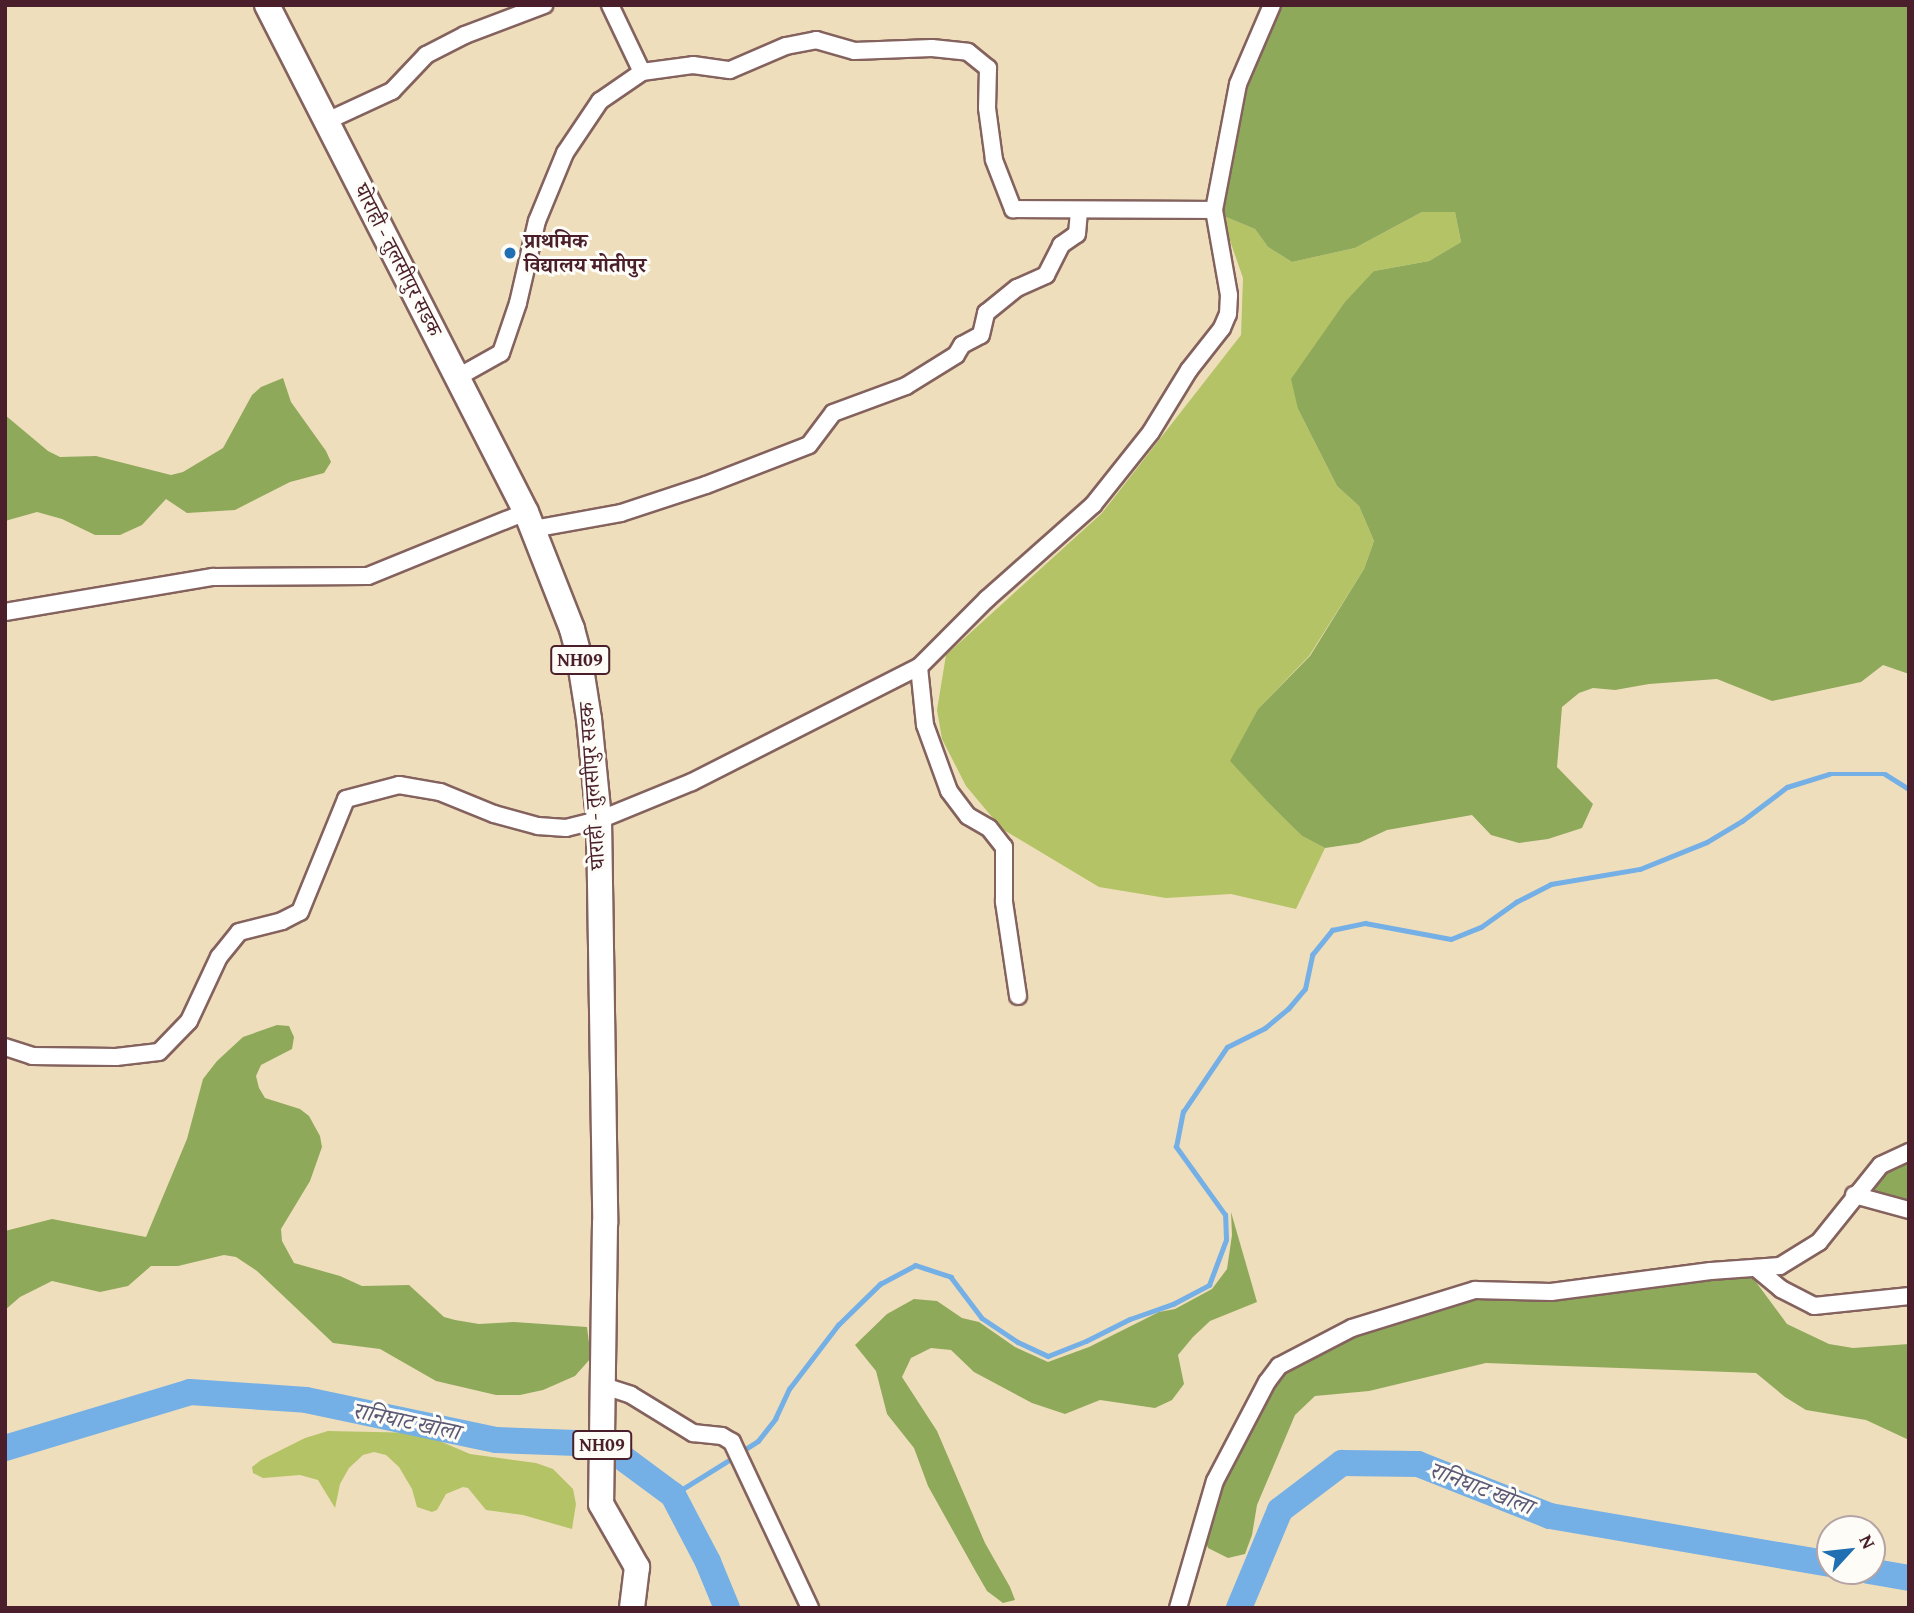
<!DOCTYPE html>
<html>
<head>
<meta charset="utf-8">
<style>
	body { margin:0 }
	#map { position:relative; width:1914px; height:1613px; overflow:hidden; background:#efdebc; font-family:"Gentium Book Plus","Noto Serif Devanagari",serif }
	div>[style] { position:absolute }
	.green>* { inset:0; background:#b4c366 }
	.forest>* { inset:0; background:#8fa95b }
	.stream>* { height:4.5px; margin:-2.25px; padding:0 2.25px; transform-origin:2.25px; border-radius:2.25px; background:#74afe5 }
	.river>* { height:26px; margin:-13px; padding:0 13px; transform-origin:13px; border-radius:13px; background:#74afe5 }
	.roads { filter:drop-shadow(2px 0 #84625e) drop-shadow(-2px 0 #84625e) drop-shadow(0 2px #84625e) drop-shadow(0 -2px #84625e) }
	.street>* { height:16px; margin:-8px; padding:0 8px; transform-origin:8px; border-radius:8px; background:#fff }
	.primary>* { height:24px; margin:-12px; padding:0 12px; transform-origin:12px; border-radius:12px; background:#fff }
	.dots>* { width:19px; height:19px; translate:-50% -50%; box-sizing:border-box; border:4px solid #fdfcf7; border-radius:50% }
	span { translate:-50% -50%; white-space:nowrap; text-align:center; line-height:1.15; -webkit-text-stroke:6px #fdfcf7; paint-order:stroke }
	.shield-label span { padding:2px 5px; background:#fdfcf7; border:2px solid; border-radius:5px; -webkit-text-stroke-width:0 }
	.shield-label { font-size:19px; color:#4a1f2b; font-weight:700 }
	.poi-label { font-size:21px; color:#4a1f2b; font-weight:700 }
	.left { translate:0 -50%; text-align:left }
	.street-label { font-size:21px; color:#4a1f2b }
	.water-label { font-size:23px; color:#5b5975; font-style:italic }
	.frame { position:absolute; inset:0; border:7px solid #4a1f2b; pointer-events:none }
	.north { position:absolute; left:1816px; top:1515px; width:70px; height:70px; box-sizing:border-box; background:#fdfcf7; border:2px solid #b5a4a5; border-radius:50%; rotate:63deg; font-size:19px; font-weight:700; line-height:28px; text-align:center; color:#4a1f2b }
	.north::after { content:''; display:block; margin:auto; width:24px; height:32px; background:#1f6fb2; clip-path:polygon(50% 0,100% 100%,50% 72%,0 100%) }
</style>
</head>
<body>
<div id="map">
	<div class="green">
		<i style="clip-path:polygon(1422px 212px,1455px 212px,1461px 242px,1429px 261px,1374px 271px,1298px 409px,1337px 486px,1359px 506px,1374px 541px,1364px 569px,1309px 656px,1258px 709px,1231px 761px,1302px 836px,1325px 848px,1296px 909px,1231px 894px,1166px 898px,1099px 887px,1002px 829px,966px 786px,942px 739px,937px 710px,946px 655px,1102px 513px,1241px 335px,1243px 278px,1221px 215px,1255px 229px,1268px 247px,1292px 262px,1355px 248px)"></i>
		<i style="clip-path:polygon(328px 1431px,421px 1433px,470px 1454px,536px 1463px,553px 1469px,573px 1489px,576px 1504px,572px 1529px,523px 1515px,486px 1510px,468px 1488px,463px 1487px,446px 1494px,437px 1510px,432px 1512px,417px 1507px,412px 1489px,399px 1467px,386px 1455px,374px 1452px,363px 1455px,349px 1468px,340px 1484px,335px 1508px,318px 1480px,300px 1475px,263px 1478px,253px 1473px,252px 1467px,261px 1460px,305px 1438px)"></i>
	</div>
	<div class="forest">
		<i style="clip-path:polygon(1283px 5px,1909px 5px,1909px 674px,1883px 665px,1861px 682px,1772px 701px,1717px 679px,1649px 684px,1615px 690px,1593px 688px,1579px 693px,1562px 707px,1557px 767px,1593px 804px,1582px 828px,1548px 839px,1519px 843px,1491px 835px,1472px 815px,1387px 830px,1359px 843px,1325px 848px,1302px 836px,1267px 801px,1230px 761px,1258px 709px,1310px 656px,1364px 569px,1374px 541px,1359px 506px,1337px 486px,1298px 409px,1291px 379px,1345px 302px,1374px 271px,1429px 261px,1461px 242px,1455px 212px,1422px 212px,1355px 248px,1292px 262px,1268px 247px,1255px 229px,1221px 215px,1229px 155px,1256px 58px)"></i>
		<i style="clip-path:polygon(283px 378px,291px 402px,326px 451px,331px 462px,324px 473px,290px 482px,235px 510px,187px 513px,166px 499px,142px 525px,120px 535px,95px 535px,62px 519px,37px 512px,5px 521px,5px 415px,48px 451px,60px 457px,96px 456px,171px 475px,183px 472px,223px 448px,252px 395px,261px 387px)"></i>
		<i style="clip-path:polygon(277px 1025px,289px 1026px,294px 1037px,292px 1049px,261px 1065px,256px 1076px,259px 1088px,265px 1098px,300px 1109px,309px 1116px,320px 1136px,322px 1147px,310px 1181px,281px 1229px,282px 1241px,294px 1263px,340px 1276px,362px 1286px,409px 1285px,444px 1317px,455px 1320px,479px 1324px,514px 1322px,587px 1327px,591px 1358px,575px 1376px,543px 1390px,520px 1395px,496px 1395px,436px 1381px,380px 1349px,333px 1343px,257px 1271px,236px 1257px,224px 1255px,178px 1266px,151px 1266px,128px 1286px,100px 1292px,52px 1281px,20px 1297px,5px 1310px,5px 1231px,52px 1219px,146px 1237px,187px 1139px,203px 1079px,217px 1061px,243px 1037px)"></i>
		<i style="clip-path:polygon(1909px 1157px,1909px 1203px,1866px 1189px,1885px 1168px)"></i>
		<i style="clip-path:polygon(1231px 1212px,1257px 1302px,1210px 1321px,1193px 1337px,1178px 1355px,1184px 1384px,1172px 1400px,1155px 1408px,1100px 1400px,1065px 1414px,1032px 1403px,974px 1372px,951px 1350px,931px 1348px,911px 1358px,902px 1377px,937px 1431px,985px 1543px,1010px 1587px,1015px 1600px,1003px 1603px,987px 1591px,976px 1572px,928px 1486px,914px 1448px,887px 1414px,876px 1371px,855px 1345px,887px 1314px,914px 1299px,937px 1301px,962px 1318px,979px 1322px,1015px 1347px,1048px 1362px,1089px 1347px,1159px 1312px,1175px 1309px,1212px 1289px,1227px 1269px,1232px 1235px)"></i>
		<i style="clip-path:polygon(1753px 1278px,1787px 1324px,1829px 1344px,1853px 1348px,1909px 1344px,1909px 1440px,1866px 1420px,1806px 1410px,1785px 1397px,1756px 1373px,1486px 1363px,1369px 1391px,1315px 1396px,1295px 1415px,1257px 1505px,1252px 1535px,1245px 1554px,1228px 1558px,1208px 1548px,1205px 1539px,1221px 1491px,1261px 1405px,1286px 1370px,1325px 1347px,1480px 1297px,1555px 1301px,1708px 1280px)"></i>
	</div>
	<div class="stream">
		<i style="left:741px;top:1452px;width:20px;rotate:-33deg"></i>
		<i style="left:758px;top:1441px;width:28px;rotate:-52deg"></i>
		<i style="left:775px;top:1419px;width:33px;rotate:-65deg"></i>
		<i style="left:789px;top:1389px;width:81px;rotate:-52.6deg"></i>
		<i style="left:838px;top:1325px;width:59px;rotate:-44.3deg"></i>
		<i style="left:880px;top:1284px;width:40px;rotate:-28deg"></i>
		<i style="left:915px;top:1265px;width:38px;rotate:18deg"></i>
		<i style="left:951px;top:1277px;width:51px;rotate:52.9deg"></i>
		<i style="left:982px;top:1318px;width:43px;rotate:33.7deg"></i>
		<i style="left:1018px;top:1342px;width:33px;rotate:25deg"></i>
		<i style="left:1048px;top:1356px;width:41px;rotate:-21.5deg"></i>
		<i style="left:1086px;top:1341px;width:49px;rotate:-26.6deg"></i>
		<i style="left:1130px;top:1319px;width:46px;rotate:-19.2deg"></i>
		<i style="left:1173px;top:1304px;width:41px;rotate:-27.8deg"></i>
		<i style="left:1209px;top:1285px;width:48px;rotate:-69.3deg"></i>
		<i style="left:1226px;top:1240px;width:25px;rotate:-92deg"></i>
		<i style="left:1225px;top:1215px;width:84px;rotate:-125.8deg"></i>
		<i style="left:1176px;top:1147px;width:36px;rotate:-79deg"></i>
		<i style="left:1183px;top:1112px;width:78px;rotate:-55.9deg"></i>
		<i style="left:1227px;top:1047px;width:42px;rotate:-26.6deg"></i>
		<i style="left:1265px;top:1028px;width:30px;rotate:-40deg"></i>
		<i style="left:1288px;top:1009px;width:26px;rotate:-50deg"></i>
		<i style="left:1305px;top:989px;width:35px;rotate:-78deg"></i>
		<i style="left:1312px;top:955px;width:32px;rotate:-51deg"></i>
		<i style="left:1332px;top:930px;width:34px;rotate:-12deg"></i>
		<i style="left:1365px;top:923px;width:87px;rotate:10.5deg"></i>
		<i style="left:1451px;top:939px;width:32px;rotate:-22deg"></i>
		<i style="left:1481px;top:927px;width:43px;rotate:-35.5deg"></i>
		<i style="left:1516px;top:902px;width:39px;rotate:-27deg"></i>
		<i style="left:1551px;top:884px;width:90px;rotate:-9.6deg"></i>
		<i style="left:1640px;top:869px;width:72px;rotate:-21.9deg"></i>
		<i style="left:1707px;top:842px;width:41px;rotate:-31deg"></i>
		<i style="left:1742px;top:821px;width:56px;rotate:-37.1deg"></i>
		<i style="left:1787px;top:787px;width:44px;rotate:-17.2deg"></i>
		<i style="left:1829px;top:774px;width:56px"></i>
		<i style="left:1885px;top:774px;width:28px;rotate:32deg"></i>
		<i style="left:673px;top:1495px;width:72px;rotate:-31.9deg"></i>
	</div>
	<div class="river">
		<i style="left:5px;top:1448px;width:193px;rotate:-16.8deg"></i>
		<i style="left:190px;top:1392px;width:116px;rotate:3.9deg"></i>
		<i style="left:306px;top:1400px;width:194px;rotate:11.9deg"></i>
		<i style="left:496px;top:1440px;width:108px;rotate:2.1deg"></i>
		<i style="left:604px;top:1444px;width:86px;rotate:36.5deg"></i>
		<i style="left:673px;top:1495px;width:76px;rotate:62.4deg"></i>
		<i style="left:708px;top:1562px;width:50px;rotate:67.6deg"></i>
		<i style="left:1869px;top:1571px;width:41px;rotate:9.9deg"></i>
		<i style="left:1239px;top:1608px;width:106px;rotate:-67.3deg"></i>
		<i style="left:1280px;top:1510px;width:78px;rotate:-37.2deg"></i>
		<i style="left:1342px;top:1463px;width:76px;rotate:0.8deg"></i>
		<i style="left:1418px;top:1464px;width:142px;rotate:21.5deg"></i>
		<i style="left:1550px;top:1516px;width:284px;rotate:9.7deg"></i>
	</div>
	<div class="roads">
		<div class="street">
			<i style="left:610px;top:5px;width:74px;rotate:64.5deg"></i>
			<i style="left:327px;top:121px;width:72px;rotate:-24.8deg"></i>
			<i style="left:392px;top:91px;width:50px;rotate:-46.6deg"></i>
			<i style="left:426px;top:55px;width:44px;rotate:-27.1deg"></i>
			<i style="left:465px;top:35px;width:85px;rotate:-20.8deg"></i>
			<i style="left:458px;top:377px;width:49px;rotate:-29.2deg"></i>
			<i style="left:501px;top:353px;width:53px;rotate:-71.2deg"></i>
			<i style="left:518px;top:303px;width:84px;rotate:-77deg"></i>
			<i style="left:537px;top:221px;width:74px;rotate:-67.6deg"></i>
			<i style="left:565px;top:153px;width:63px;rotate:-56.1deg"></i>
			<i style="left:600px;top:101px;width:51px;rotate:-34.6deg"></i>
			<i style="left:642px;top:72px;width:51px;rotate:-7.8deg"></i>
			<i style="left:693px;top:65px;width:37px;rotate:8deg"></i>
			<i style="left:730px;top:70px;width:61px;rotate:-23.2deg"></i>
			<i style="left:786px;top:46px;width:31px;rotate:-11deg"></i>
			<i style="left:816px;top:40px;width:40px;rotate:16deg"></i>
			<i style="left:854px;top:51px;width:78px;rotate:-2.2deg"></i>
			<i style="left:932px;top:48px;width:36px;rotate:6deg"></i>
			<i style="left:968px;top:52px;width:26px;rotate:39deg"></i>
			<i style="left:988px;top:68px;width:40px;rotate:91.4deg"></i>
			<i style="left:987px;top:108px;width:52px;rotate:82.3deg"></i>
			<i style="left:994px;top:160px;width:53px;rotate:68.8deg"></i>
			<i style="left:1013px;top:209px;width:201px;rotate:0.3deg"></i>
			<i style="left:533px;top:529px;width:89px;rotate:-10.3deg"></i>
			<i style="left:621px;top:513px;width:89px;rotate:-18.2deg"></i>
			<i style="left:706px;top:485px;width:110px;rotate:-21.2deg"></i>
			<i style="left:809px;top:445px;width:40px;rotate:-53deg"></i>
			<i style="left:833px;top:413px;width:78px;rotate:-20.3deg"></i>
			<i style="left:906px;top:386px;width:59px;rotate:-31.8deg"></i>
			<i style="left:956px;top:355px;width:12px;rotate:-59deg"></i>
			<i style="left:962px;top:345px;width:21px;rotate:-28deg"></i>
			<i style="left:981px;top:335px;width:23px;rotate:-77deg"></i>
			<i style="left:986px;top:313px;width:40px;rotate:-39deg"></i>
			<i style="left:1017px;top:288px;width:32px;rotate:-24deg"></i>
			<i style="left:1046px;top:275px;width:34px;rotate:-63deg"></i>
			<i style="left:1061px;top:245px;width:19px;rotate:-35deg"></i>
			<i style="left:1077px;top:234px;width:22px;rotate:-85deg"></i>
			<i style="left:5px;top:612px;width:211px;rotate:-9.6deg"></i>
			<i style="left:213px;top:577px;width:155px;rotate:-0.4deg"></i>
			<i style="left:368px;top:576px;width:170px;rotate:-22.1deg"></i>
			<i style="left:919px;top:667px;width:58px;rotate:84.1deg"></i>
			<i style="left:925px;top:725px;width:70px;rotate:70deg"></i>
			<i style="left:949px;top:791px;width:31px;rotate:53deg"></i>
			<i style="left:968px;top:816px;width:24px;rotate:30deg"></i>
			<i style="left:989px;top:828px;width:24px;rotate:52deg"></i>
			<i style="left:1004px;top:847px;width:55px;rotate:90deg"></i>
			<i style="left:1004px;top:902px;width:95px;rotate:81.5deg"></i>
			<i style="left:5px;top:1047px;width:28px;rotate:18deg"></i>
			<i style="left:32px;top:1056px;width:84px;rotate:0.7deg"></i>
			<i style="left:116px;top:1057px;width:43px;rotate:-6.6deg"></i>
			<i style="left:159px;top:1052px;width:43px;rotate:-45.9deg"></i>
			<i style="left:189px;top:1021px;width:71px;rotate:-64.9deg"></i>
			<i style="left:219px;top:957px;width:32px;rotate:-51deg"></i>
			<i style="left:239px;top:932px;width:44px;rotate:-14.3deg"></i>
			<i style="left:282px;top:921px;width:20px;rotate:-27deg"></i>
			<i style="left:300px;top:912px;width:122px;rotate:-67.8deg"></i>
			<i style="left:346px;top:799px;width:55px;rotate:-14.8deg"></i>
			<i style="left:399px;top:785px;width:42px;rotate:9.7deg"></i>
			<i style="left:440px;top:792px;width:58px;rotate:22.2deg"></i>
			<i style="left:494px;top:814px;width:46px;rotate:15.3deg"></i>
			<i style="left:538px;top:826px;width:28px;rotate:4deg"></i>
			<i style="left:566px;top:828px;width:34px;rotate:-14deg"></i>
			<i style="left:599px;top:820px;width:100px;rotate:-22.2deg"></i>
			<i style="left:692px;top:782px;width:254px;rotate:-26.9deg"></i>
			<i style="left:919px;top:667px;width:96px;rotate:-45deg"></i>
			<i style="left:987px;top:599px;width:142px;rotate:-41.6deg"></i>
			<i style="left:1093px;top:505px;width:93px;rotate:-51.5deg"></i>
			<i style="left:1151px;top:432px;width:73px;rotate:-58.5deg"></i>
			<i style="left:1189px;top:370px;width:53px;rotate:-51.8deg"></i>
			<i style="left:1222px;top:328px;width:15px;rotate:-67deg"></i>
			<i style="left:1228px;top:314px;width:19px;rotate:-87deg"></i>
			<i style="left:1229px;top:295px;width:86px;rotate:-100deg"></i>
			<i style="left:1214px;top:210px;width:128px;rotate:-79.2deg"></i>
			<i style="left:1238px;top:84px;width:86px;rotate:-66.7deg"></i>
			<i style="left:1854px;top:1195px;width:57px;rotate:15.3deg"></i>
			<i style="left:1756px;top:1268px;width:33px;rotate:40deg"></i>
			<i style="left:1781px;top:1289px;width:37px;rotate:27deg"></i>
			<i style="left:1814px;top:1306px;width:96px;rotate:-6deg"></i>
			<i style="left:604px;top:1386px;width:28px;rotate:18deg"></i>
			<i style="left:631px;top:1395px;width:73px;rotate:31.5deg"></i>
			<i style="left:693px;top:1433px;width:29px;rotate:6deg"></i>
			<i style="left:722px;top:1436px;width:12px;rotate:31deg"></i>
			<i style="left:732px;top:1442px;width:183px;rotate:64.8deg"></i>
			<i style="left:1178px;top:1608px;width:132px;rotate:-73.8deg"></i>
			<i style="left:1215px;top:1481px;width:112px;rotate:-62.3deg"></i>
			<i style="left:1267px;top:1382px;width:20px;rotate:-53deg"></i>
			<i style="left:1279px;top:1366px;width:82px;rotate:-27.5deg"></i>
			<i style="left:1352px;top:1328px;width:129px;rotate:-17.2deg"></i>
			<i style="left:1475px;top:1290px;width:76px;rotate:1.5deg"></i>
			<i style="left:1551px;top:1292px;width:161px;rotate:-7.5deg"></i>
			<i style="left:1711px;top:1271px;width:69px;rotate:-4.1deg"></i>
			<i style="left:1780px;top:1266px;width:46px;rotate:-31.6deg"></i>
			<i style="left:1819px;top:1242px;width:99px;rotate:-51.2deg"></i>
			<i style="left:1881px;top:1165px;width:31px;rotate:-25deg"></i>
		</div>
		<div class="primary">
			<i style="left:267px;top:5px;width:569px;rotate:62.94deg"></i>
			<i style="left:526px;top:512px;width:126px;rotate:68.5deg"></i>
			<i style="left:572px;top:629px;width:28px;rotate:75deg"></i>
			<i style="left:579px;top:656px;width:64px;rotate:81deg"></i>
			<i style="left:589px;top:719px;width:101px;rotate:84.3deg"></i>
			<i style="left:599px;top:820px;width:403px;rotate:89.1deg"></i>
			<i style="left:605px;top:1223px;width:281px;rotate:90.8deg"></i>
			<i style="left:601px;top:1504px;width:73px;rotate:60.3deg"></i>
			<i style="left:637px;top:1567px;width:41px;rotate:97deg"></i>
		</div>
	</div>
	<div class="dots">
		<i style="left:510px;top:253px;background:#1f6fb2"></i>
	</div>
	<div class="shield-label">
		<span style="left:580px;top:660px">NH09</span>
		<span style="left:602px;top:1445px">NH09</span>
	</div>
	<div class="poi-label">
		<span class="left" style="left:524px;top:253px">प्राथमिक<br>विद्यालय मोतीपुर</span>
	</div>
	<div class="street-label">
		<span style="left:398px;top:260px;rotate:63deg">घोराही - तुलसीपुर सडक</span>
		<span style="left:592px;top:786px;rotate:-94deg">घोराही - तुलसीपुर सडक</span>
	</div>
	<div class="water-label">
		<span style="left:406px;top:1421px;rotate:12deg">रानिघाट खोला</span>
		<span style="left:1481px;top:1488px;rotate:21deg">रानिघाट खोला</span>
	</div>
	<div class="frame"></div>
	<div class="north">N</div>
</div>
</body>
</html>
